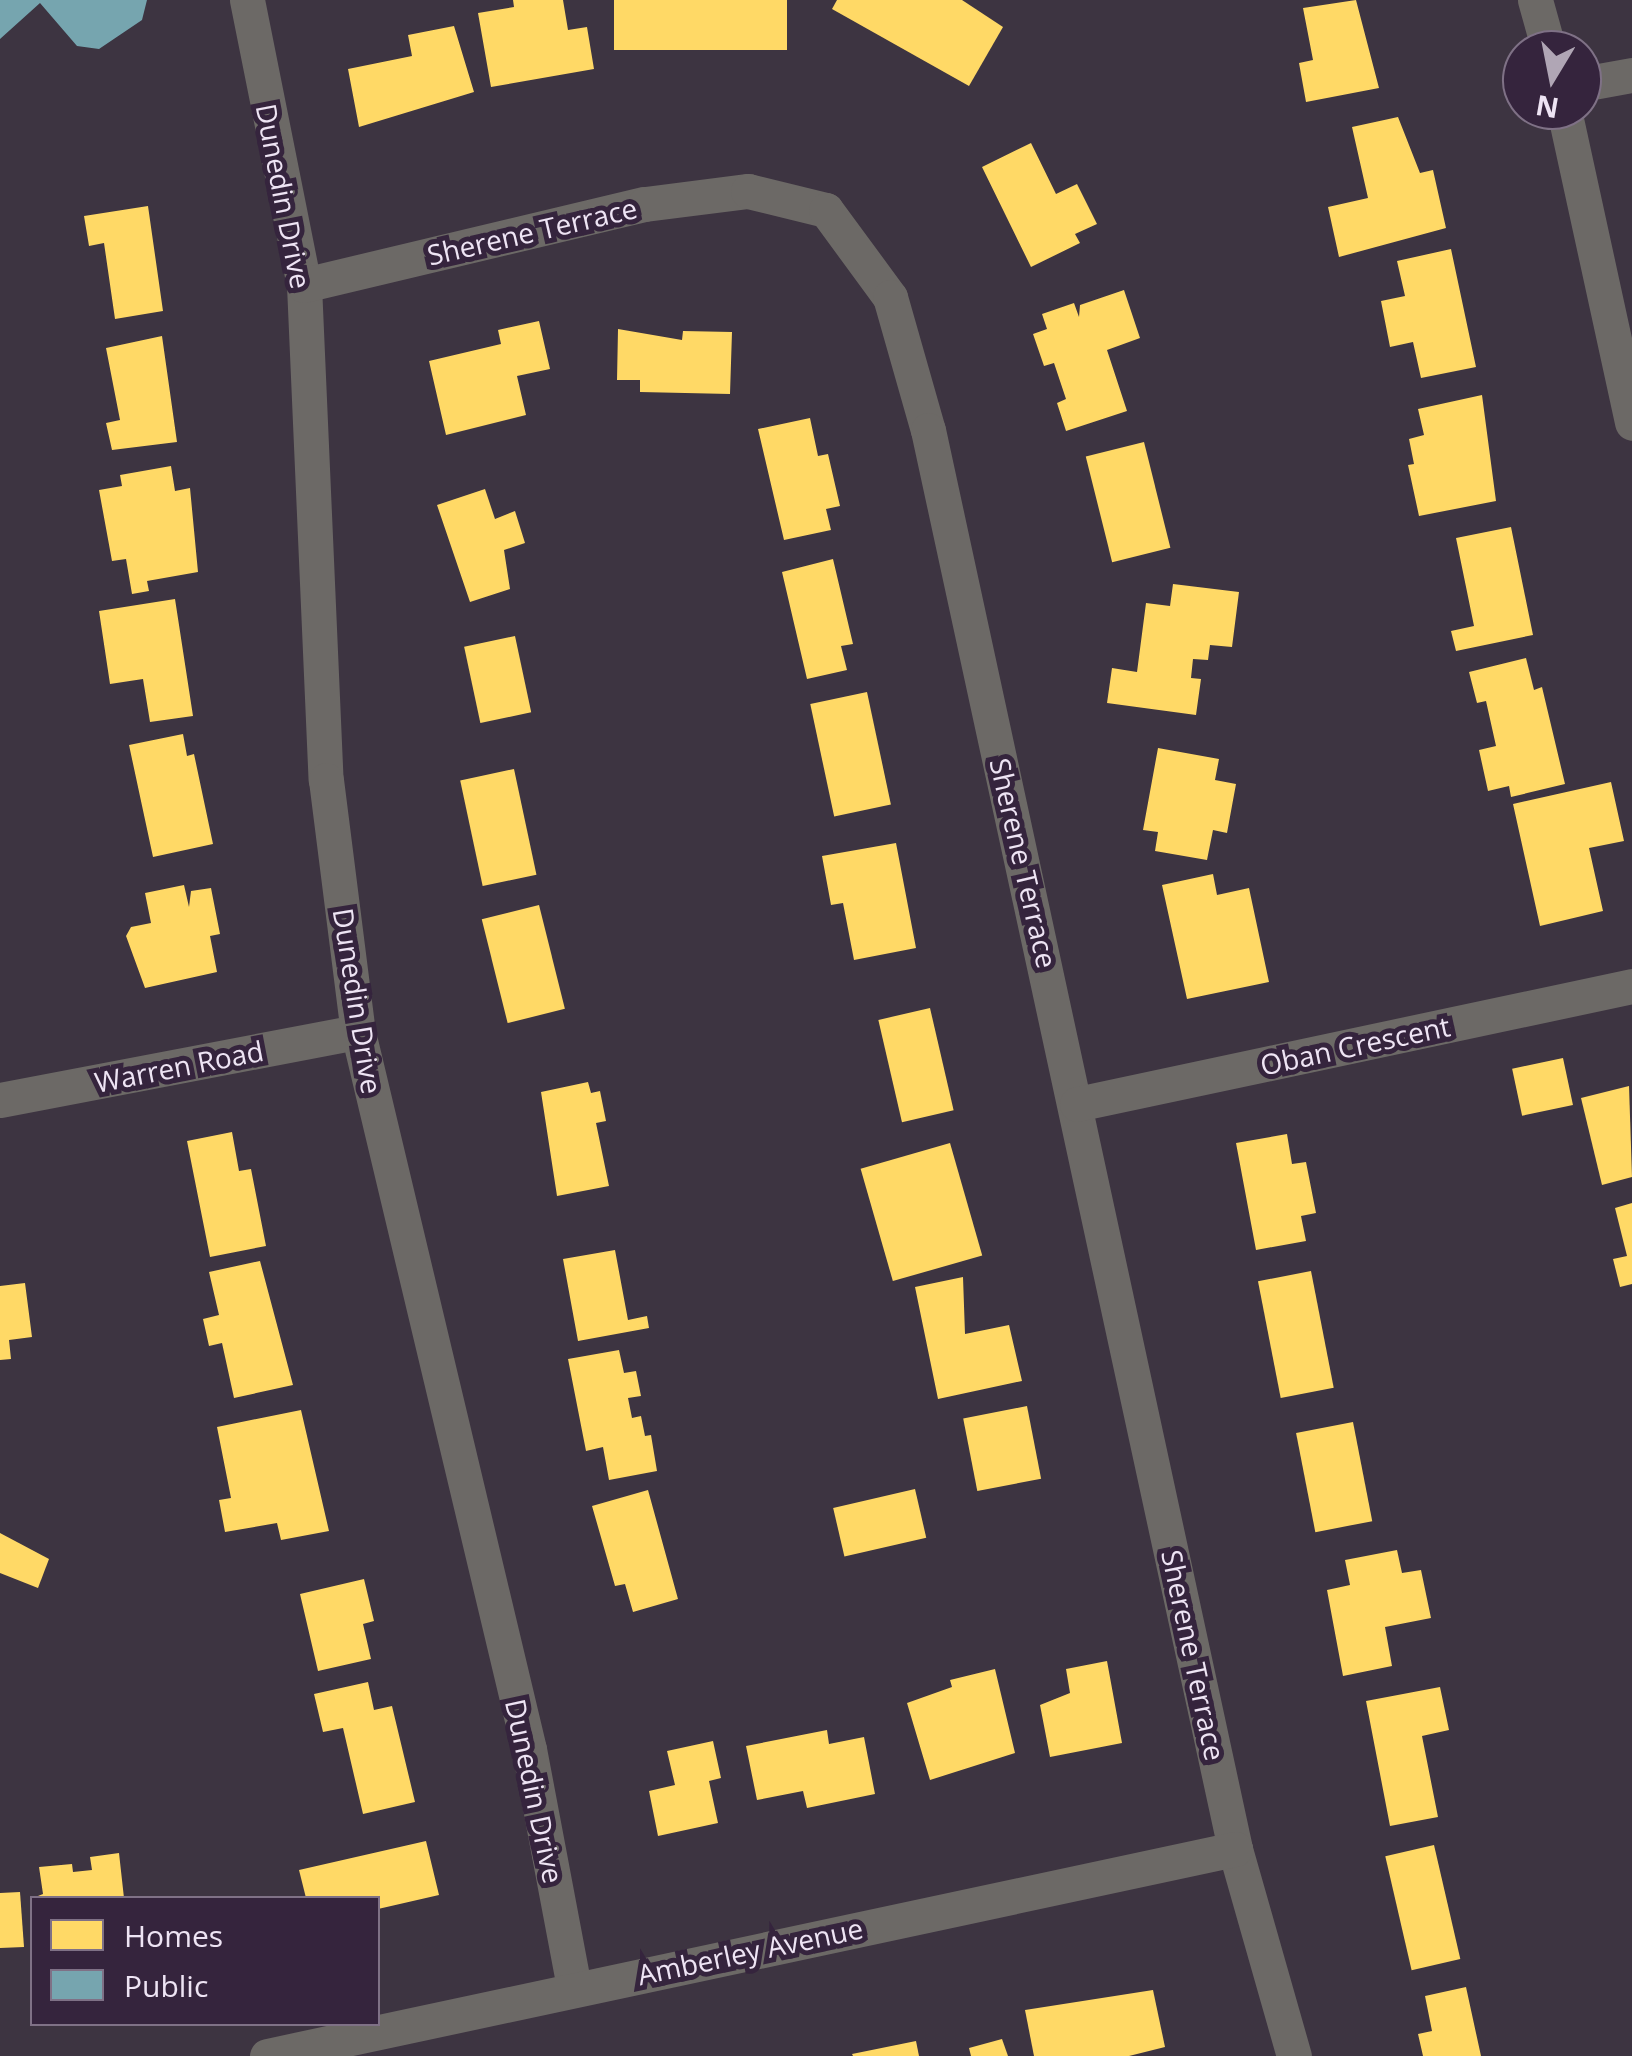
<!DOCTYPE html>
<html>
<head>
<meta charset="utf-8">
<style>
	body { margin:0 }
	#map { position:relative; width:1632px; height:2056px; overflow:hidden; background:#3d3441; font-family:"Open Sans",sans-serif }
	div>[style] { position:absolute }
	.homes>* { inset:0; background:#ffd966; transform-origin:0 0 }
	.public>* { inset:0; background:#76a5af }
	.minor>* { height:35px; margin:-17.5px; padding:0 17.5px; transform-origin:17.5px; border-radius:17.5px; background:#6c6966 }
	span { translate:-50% -50%; white-space:nowrap; text-align:center; line-height:1.15; -webkit-text-stroke:10px #35243d; paint-order:stroke }
	.street-label { font-size:28px; color:#eee4f4 }
	.legend { position:absolute; left:30px; top:1896px; width:350px; height:130px; box-sizing:border-box; background:#35243d; border:2px solid #7f7186; margin:0; padding:12px 18px; list-style:none; font-size:30px; color:#eee4f4 }
	.legend li { display:flex; align-items:center; gap:20px; height:50px }
	.legend b { width:50px; border:2px solid #7f7186 }
	.north { position:absolute; left:1502px; top:30px; width:100px; height:100px; box-sizing:border-box; background:#35243d; border:2px solid #7f7186; border-radius:50%; rotate:190deg; font-size:28px; font-weight:700; line-height:40px; text-align:center; color:#eee4f4 }
	.north::after { content:''; display:block; margin:auto; width:35px; height:45px; background:#b0a6b5; clip-path:polygon(50% 0,100% 100%,50% 72%,0 100%) }
</style>
</head>
<body>
<div id="map">
	<div class="homes">
		<i style="clip-path:polygon(513px 0,563px 0,568px 30px,587px 27px,594px 69px,491px 87px,478px 13px,514px 7px)"></i>
		<i style="left:614px;top:0;width:173px;height:50px"></i>
		<i style="clip-path:polygon(837px 0,962px 0,1003px 27px,969px 86px,832px 9px)"></i>
		<i style="clip-path:polygon(1356px 0,1379px 88px,1306px 102px,1299px 63px,1313px 60px,1303px 8px)"></i>
		<i style="clip-path:polygon(454px 26px,474px 92px,359px 127px,348px 69px,412px 56px,408px 35px)"></i>
		<i style="clip-path:polygon(1398px 117px,1420px 173px,1433px 170px,1446px 228px,1339px 257px,1328px 207px,1368px 198px,1352px 127px)"></i>
		<i style="clip-path:polygon(1031px 143px,1056px 194px,1077px 184px,1097px 224px,1075px 234px,1080px 243px,1031px 267px,982px 167px)"></i>
		<i style="clip-path:polygon(148px 206px,163px 311px,115px 319px,104px 243px,89px 246px,84px 216px)"></i>
		<i style="clip-path:polygon(1451px 249px,1476px 367px,1421px 378px,1413px 342px,1390px 347px,1381px 301px,1405px 296px,1397px 261px)"></i>
		<i style="clip-path:polygon(1124px 290px,1140px 338px,1107px 350px,1127px 411px,1066px 431px,1057px 403px,1066px 399px,1054px 363px,1044px 366px,1033px 334px,1047px 329px,1042px 314px,1074px 303px,1079px 317px,1080px 305px)"></i>
		<i style="clip-path:polygon(539px 321px,550px 369px,517px 376px,526px 415px,446px 435px,429px 361px,501px 344px,498px 330px)"></i>
		<i style="clip-path:polygon(618px 329px,682px 340px,683px 331px,732px 332px,730px 394px,640px 392px,640px 380px,617px 380px)"></i>
		<i style="clip-path:polygon(162px 336px,177px 442px,112px 450px,106px 423px,120px 420px,106px 348px)"></i>
		<i style="clip-path:polygon(1482px 395px,1496px 501px,1419px 516px,1408px 465px,1414px 464px,1409px 439px,1424px 435px,1418px 409px)"></i>
		<i style="clip-path:polygon(810px 418px,818px 456px,828px 454px,840px 506px,826px 509px,831px 530px,784px 540px,758px 429px)"></i>
		<i style="left:1144px;top:442px;width:109px;height:60px;rotate:76deg"></i>
		<i style="clip-path:polygon(171px 466px,175px 491px,190px 488px,198px 572px,147px 581px,149px 591px,132px 594px,126px 559px,112px 561px,99px 490px,122px 486px,120px 475px)"></i>
		<i style="clip-path:polygon(485px 489px,495px 519px,515px 511px,525px 543px,504px 550px,510px 589px,470px 602px,437px 505px)"></i>
		<i style="clip-path:polygon(1511px 527px,1533px 635px,1456px 651px,1451px 631px,1474px 626px,1456px 538px)"></i>
		<i style="clip-path:polygon(833px 559px,853px 644px,841px 646px,847px 670px,807px 679px,782px 572px)"></i>
		<i style="clip-path:polygon(1173px 584px,1239px 592px,1232px 647px,1210px 645px,1208px 660px,1193px 659px,1191px 678px,1201px 679px,1196px 715px,1107px 703px,1112px 668px,1137px 672px,1146px 603px,1170px 606px)"></i>
		<i style="clip-path:polygon(175px 599px,193px 716px,150px 722px,143px 679px,110px 684px,99px 611px)"></i>
		<i style="left:515px;top:636px;width:78px;height:52px;rotate:78deg"></i>
		<i style="clip-path:polygon(1526px 658px,1534px 690px,1542px 687px,1565px 784px,1511px 797px,1509px 786px,1488px 791px,1479px 750px,1496px 746px,1486px 701px,1477px 703px,1469px 672px)"></i>
		<i style="left:867px;top:692px;width:115px;height:58px;rotate:78deg"></i>
		<i style="clip-path:polygon(183px 734px,187px 756px,194px 754px,213px 844px,153px 857px,129px 745px)"></i>
		<i style="clip-path:polygon(1158px 748px,1219px 759px,1215px 780px,1236px 784px,1227px 833px,1213px 830px,1207px 860px,1155px 851px,1158px 832px,1143px 830px)"></i>
		<i style="left:514px;top:769px;width:108px;height:55px;rotate:78deg"></i>
		<i style="clip-path:polygon(1611px 782px,1624px 841px,1589px 848px,1603px 911px,1540px 926px,1513px 804px)"></i>
		<i style="clip-path:polygon(896px 843px,916px 948px,854px 960px,843px 903px,831px 905px,822px 856px)"></i>
		<i style="clip-path:polygon(1213px 874px,1217px 895px,1249px 888px,1269px 982px,1187px 999px,1162px 885px)"></i>
		<i style="clip-path:polygon(184px 885px,189px 907px,191px 891px,211px 888px,220px 934px,210px 936px,217px 972px,145px 988px,126px 936px,131px 927px,151px 923px,145px 893px)"></i>
		<i style="left:539px;top:905px;width:107px;height:59px;rotate:76deg"></i>
		<i style="left:930px;top:1008px;width:105px;height:53px;rotate:77deg"></i>
		<i style="left:1563px;top:1058px;width:48px;height:52px;rotate:78deg"></i>
		<i style="clip-path:polygon(588px 1082px,591px 1093px,600px 1091px,606px 1121px,596px 1123px,609px 1186px,557px 1196px,541px 1092px)"></i>
		<i style="clip-path:polygon(1629px 1086px,1632px 1177px,1602px 1185px,1581px 1098px)"></i>
		<i style="clip-path:polygon(232px 1132px,239px 1171px,251px 1169px,266px 1246px,210px 1257px,187px 1141px)"></i>
		<i style="clip-path:polygon(1287px 1134px,1292px 1164px,1306px 1162px,1316px 1213px,1301px 1216px,1306px 1241px,1256px 1250px,1236px 1143px)"></i>
		<i style="left:950px;top:1143px;width:117px;height:93px;rotate:74deg"></i>
		<i style="clip-path:polygon(1632px 1203px,1632px 1284px,1620px 1287px,1613px 1259px,1627px 1256px,1615px 1208px)"></i>
		<i style="clip-path:polygon(615px 1250px,628px 1320px,647px 1316px,649px 1328px,578px 1341px,563px 1259px)"></i>
		<i style="clip-path:polygon(260px 1261px,293px 1385px,234px 1398px,222px 1343px,209px 1346px,203px 1319px,219px 1315px,209px 1272px)"></i>
		<i style="left:1311px;top:1271px;width:119px;height:54px;rotate:79deg"></i>
		<i style="clip-path:polygon(963px 1277px,965px 1334px,1009px 1325px,1022px 1381px,938px 1399px,915px 1287px)"></i>
		<i style="clip-path:polygon(25px 1283px,32px 1337px,9px 1340px,11px 1359px,0 1360px,0 1286px)"></i>
		<i style="clip-path:polygon(619px 1350px,624px 1373px,636px 1371px,641px 1396px,628px 1398px,632px 1418px,641px 1416px,645px 1436px,651px 1435px,657px 1471px,609px 1480px,603px 1447px,586px 1451px,568px 1359px)"></i>
		<i style="left:1027px;top:1406px;width:74px;height:65px;rotate:79deg"></i>
		<i style="clip-path:polygon(301px 1410px,329px 1531px,281px 1540px,277px 1523px,225px 1532px,219px 1500px,231px 1498px,217px 1427px)"></i>
		<i style="left:1353px;top:1422px;width:101px;height:58px;rotate:79deg"></i>
		<i style="left:915px;top:1489px;width:50px;height:84px;rotate:77deg"></i>
		<i style="clip-path:polygon(648px 1490px,678px 1599px,633px 1612px,625px 1584px,615px 1586px,592px 1506px)"></i>
		<i style="clip-path:polygon(0 1533px,49px 1559px,38px 1588px,0 1573px)"></i>
		<i style="clip-path:polygon(1397px 1550px,1402px 1573px,1421px 1570px,1431px 1618px,1385px 1627px,1392px 1666px,1343px 1676px,1327px 1590px,1350px 1585px,1345px 1560px)"></i>
		<i style="clip-path:polygon(364px 1579px,374px 1621px,363px 1624px,371px 1659px,318px 1671px,300px 1594px)"></i>
		<i style="clip-path:polygon(1107px 1661px,1122px 1743px,1050px 1757px,1040px 1705px,1070px 1693px,1066px 1669px)"></i>
		<i style="clip-path:polygon(995px 1669px,1015px 1753px,930px 1780px,907px 1703px,952px 1687px,950px 1680px)"></i>
		<i style="clip-path:polygon(368px 1682px,374px 1710px,392px 1706px,415px 1802px,363px 1814px,343px 1728px,323px 1732px,314px 1694px)"></i>
		<i style="clip-path:polygon(1440px 1687px,1449px 1730px,1422px 1736px,1438px 1817px,1390px 1826px,1366px 1701px)"></i>
		<i style="clip-path:polygon(827px 1730px,829px 1744px,864px 1737px,875px 1794px,807px 1808px,803px 1791px,757px 1800px,746px 1746px)"></i>
		<i style="clip-path:polygon(713px 1741px,721px 1778px,709px 1781px,718px 1823px,658px 1836px,649px 1791px,675px 1785px,667px 1751px)"></i>
		<i style="clip-path:polygon(426px 1841px,439px 1895px,378px 1909px,378px 1898px,306px 1898px,299px 1870px)"></i>
		<i style="left:1434px;top:1845px;width:117px;height:50px;rotate:77deg"></i>
		<i style="clip-path:polygon(119px 1853px,124px 1898px,33px 1898px,43px 1894px,39px 1867px,72px 1864px,73px 1872px,92px 1870px,90px 1857px)"></i>
		<i style="clip-path:polygon(20px 1892px,24px 1947px,0 1948px,0 1893px)"></i>
		<i style="clip-path:polygon(1466px 1987px,1481px 2056px,1423px 2056px,1418px 2034px,1432px 2031px,1425px 1996px)"></i>
		<i style="clip-path:polygon(1153px 1990px,1165px 2047px,1129px 2056px,1034px 2056px,1025px 2010px)"></i>
		<i style="clip-path:polygon(1002px 2039px,1008px 2056px,971px 2056px,969px 2048px)"></i>
		<i style="clip-path:polygon(916px 2041px,919px 2056px,853px 2056px,852px 2054px)"></i>
	</div>
	<div class="public">
		<i style="clip-path:polygon(0 0,147px 0,142px 20px,99px 49px,77px 46px,40px 3px,0 39px)"></i>
	</div>
	<div class="minor">
		<i style="left:247px;top:0;width:291px;rotate:78.7deg"></i>
		<i style="left:304px;top:285px;width:495px;rotate:87.5deg"></i>
		<i style="left:326px;top:780px;width:254px;rotate:82.8deg"></i>
		<i style="left:358px;top:1032px;width:737px;rotate:76.59deg"></i>
		<i style="left:529px;top:1749px;width:242px;rotate:79.3deg"></i>
		<i style="left:1535px;top:0;width:52px;rotate:74.4deg"></i>
		<i style="left:1582px;top:84px;width:51px;rotate:-10.2deg"></i>
		<i style="left:1564px;top:110px;width:320px;rotate:77.7deg"></i>
		<i style="left:304px;top:285px;width:350px;rotate:-13.4deg"></i>
		<i style="left:645px;top:204px;width:104px;rotate:-7.2deg"></i>
		<i style="left:748px;top:191px;width:80px;rotate:13.7deg"></i>
		<i style="left:826px;top:210px;width:108px;rotate:53.7deg"></i>
		<i style="left:890px;top:297px;width:138px;rotate:74.1deg"></i>
		<i style="left:928px;top:430px;width:1452px;rotate:77.79deg"></i>
		<i style="left:1235px;top:1849px;width:215px;rotate:74.1deg"></i>
		<i style="left:0;top:1100px;width:364px;rotate:-10.8deg"></i>
		<i style="left:1077px;top:1104px;width:567px;rotate:-12deg"></i>
		<i style="left:267px;top:2056px;width:990px;rotate:-12.07deg"></i>
	</div>
	<div class="street-label">
		<span style="left:284px;top:196px;rotate:79deg">Dunedin Drive</span>
		<span style="left:532px;top:231px;rotate:-13deg">Sherene Terrace</span>
		<span style="left:1024px;top:863px;rotate:77deg">Sherene Terrace</span>
		<span style="left:358px;top:1001px;rotate:81deg">Dunedin Drive</span>
		<span style="left:1355px;top:1045px;rotate:-12deg">Oban Crescent</span>
		<span style="left:179px;top:1066px;rotate:-11deg">Warren Road</span>
		<span style="left:1194px;top:1655px;rotate:78deg">Sherene Terrace</span>
		<span style="left:535px;top:1791px;rotate:78deg">Dunedin Drive</span>
		<span style="left:750px;top:1951px;rotate:-12deg">Amberley Avenue</span>
	</div>
	<ul class="legend">
	<li><b style="height:28px;background:#ffd966"></b>Homes</li>
	<li><b style="height:28px;background:#76a5af"></b>Public</li>
	</ul>
	<div class="north">N</div>
</div>
</body>
</html>
